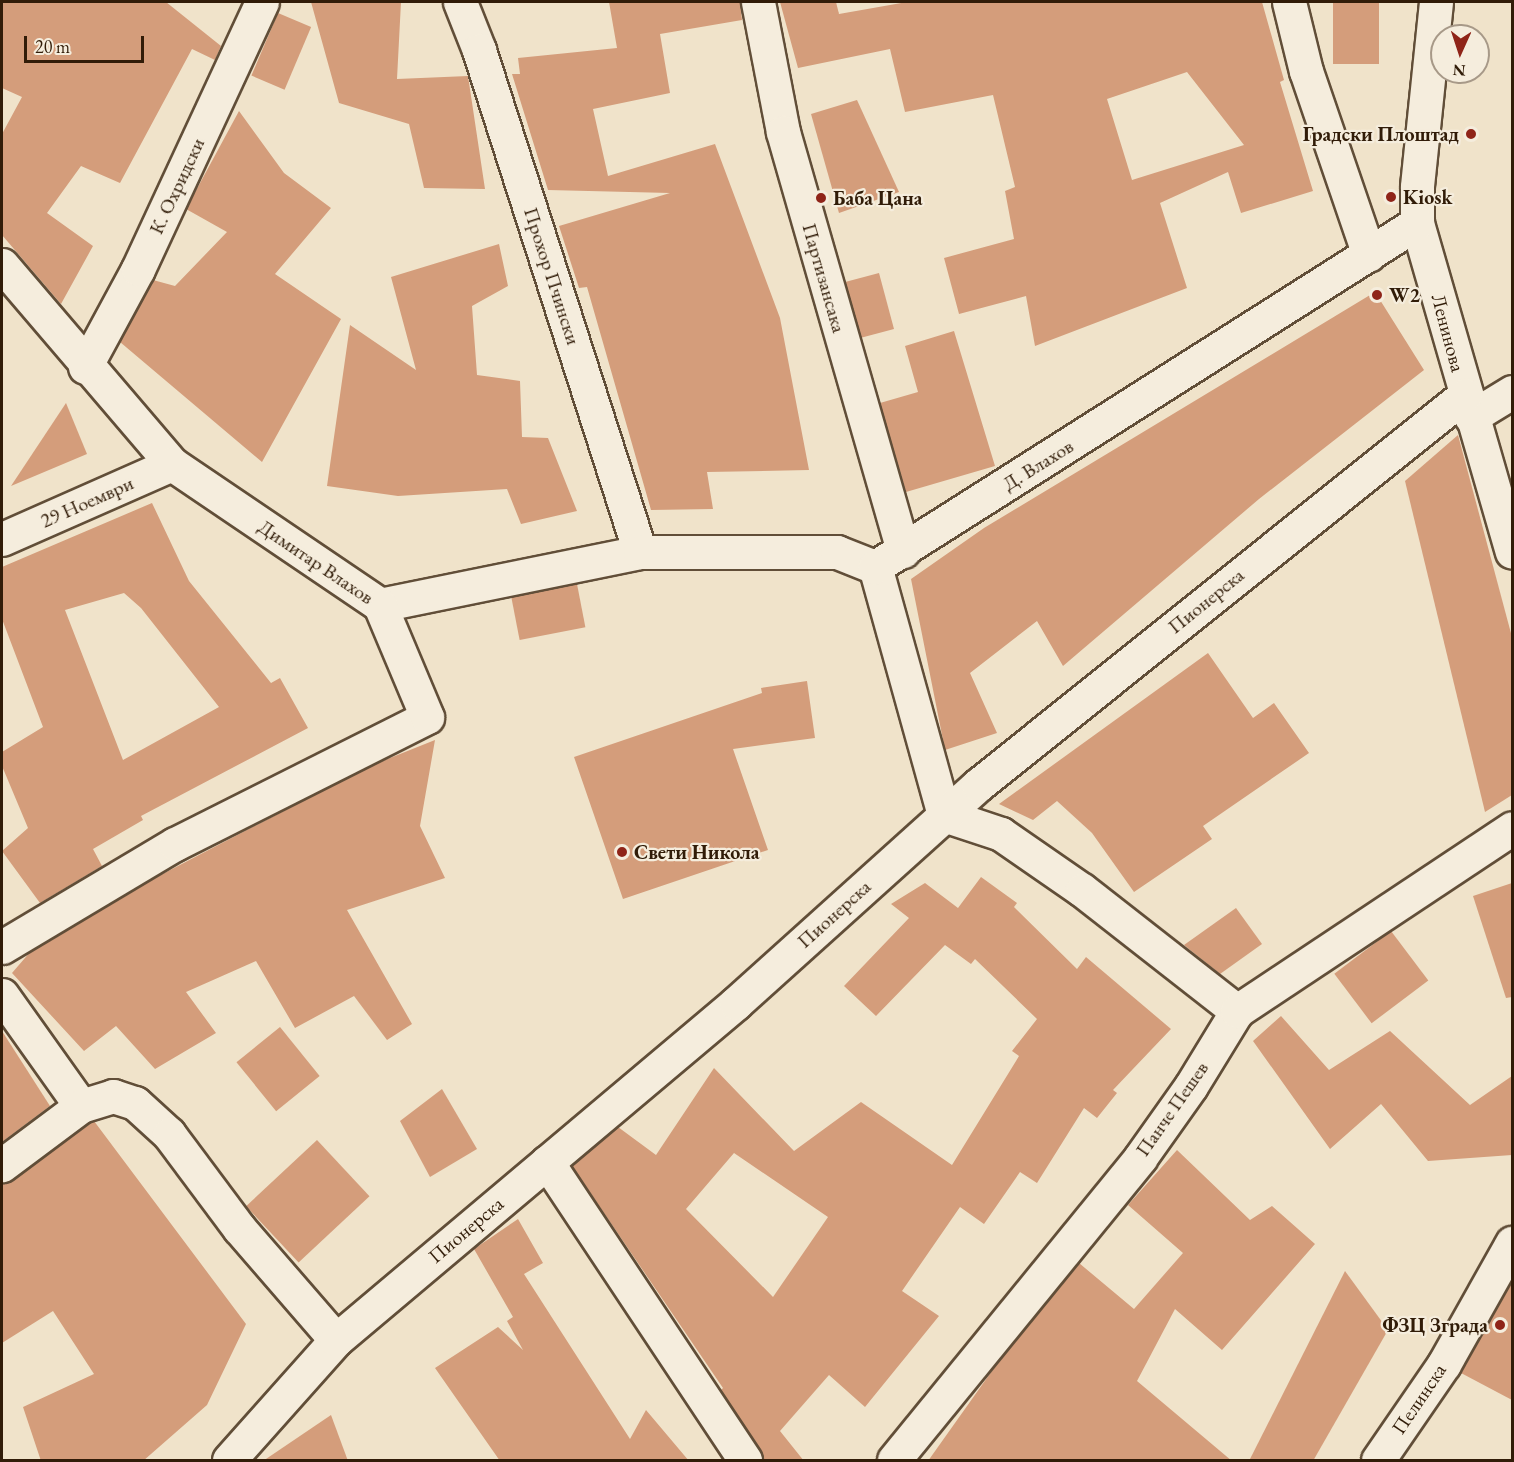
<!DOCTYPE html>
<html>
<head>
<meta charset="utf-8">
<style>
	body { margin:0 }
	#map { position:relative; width:1514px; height:1462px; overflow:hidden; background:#f0e3ca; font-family:"EB Garamond",serif }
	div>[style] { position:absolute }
	.building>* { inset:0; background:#d49d7b; transform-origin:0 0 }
	.roads { filter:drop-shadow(2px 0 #614e38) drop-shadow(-2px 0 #614e38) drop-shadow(0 2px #614e38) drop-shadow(0 -2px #614e38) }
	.minor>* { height:33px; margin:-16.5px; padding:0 16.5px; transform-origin:16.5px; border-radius:16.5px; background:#f5eddd }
	.dots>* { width:16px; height:16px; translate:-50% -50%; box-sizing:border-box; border:3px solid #f5eddd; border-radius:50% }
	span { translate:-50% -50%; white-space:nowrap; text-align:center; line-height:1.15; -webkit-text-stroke:4.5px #f5eddd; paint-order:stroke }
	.poi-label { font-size:20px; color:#311c08; font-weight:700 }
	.right { translate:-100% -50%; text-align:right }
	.left { translate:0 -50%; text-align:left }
	.street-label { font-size:20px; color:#311c08 }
	.frame { position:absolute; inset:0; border:3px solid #311c08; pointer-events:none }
	.north { position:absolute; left:1430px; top:24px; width:60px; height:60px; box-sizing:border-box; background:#f5eddd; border:2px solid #a79988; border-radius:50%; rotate:183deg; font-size:16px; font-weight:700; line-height:24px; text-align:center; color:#311c08 }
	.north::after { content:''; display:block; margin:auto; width:21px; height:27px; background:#8f2418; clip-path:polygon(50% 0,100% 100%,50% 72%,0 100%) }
	.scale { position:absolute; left:24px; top:36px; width:120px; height:27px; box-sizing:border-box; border:3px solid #311c08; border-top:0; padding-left:8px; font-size:18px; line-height:21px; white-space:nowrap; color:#311c08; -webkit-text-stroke:4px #f5eddd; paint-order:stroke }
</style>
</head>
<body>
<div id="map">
	<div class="building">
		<i style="clip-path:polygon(2px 2px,166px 2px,221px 46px,215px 60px,192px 49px,120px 183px,81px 166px,47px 213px,93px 246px,61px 304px,2px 235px,2px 134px,22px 97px,2px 88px)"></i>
		<i style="clip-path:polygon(311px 2px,401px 2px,397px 79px,468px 76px,485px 189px,424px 188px,409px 124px,339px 103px)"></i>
		<i style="clip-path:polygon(609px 2px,740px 2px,742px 20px,660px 34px,670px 93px,593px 109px,608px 176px,715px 144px,780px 318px,809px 470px,707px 472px,713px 509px,651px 510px,587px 287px,579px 288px,559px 226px,670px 193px,548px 190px,512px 74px,520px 74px,518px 58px,617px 48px)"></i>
		<i style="clip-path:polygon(evenodd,780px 2px,836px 2px,839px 14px,907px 2px,1262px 2px,1284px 80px,1280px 82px,1313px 191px,1241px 213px,1228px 172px,1160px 203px,1187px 288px,1035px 346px,1026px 296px,959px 314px,944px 258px,1014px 239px,1005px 191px,1015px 187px,993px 95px,905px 112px,890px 49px,798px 68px,780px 2px,1187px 72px,1244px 145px,1132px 180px,1107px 99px,1187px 72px)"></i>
		<i style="left:1333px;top:2px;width:46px;height:62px"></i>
		<i style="left:278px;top:13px;width:36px;height:68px;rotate:23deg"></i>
		<i style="clip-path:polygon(857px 100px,899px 192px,839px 213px,811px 114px)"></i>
		<i style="clip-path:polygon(239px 111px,284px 173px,331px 208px,275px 274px,341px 319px,262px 462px,120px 342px,153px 280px,175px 286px,227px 232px,186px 209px)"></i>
		<i style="clip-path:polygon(499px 244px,508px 286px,472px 306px,477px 375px,520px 381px,522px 437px,548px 438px,577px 511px,521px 524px,507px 489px,398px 496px,327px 486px,350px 325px,416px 370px,391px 277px)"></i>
		<i style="left:879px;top:273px;width:58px;height:35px;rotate:75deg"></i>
		<i style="clip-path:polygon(1375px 292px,1424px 370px,1259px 499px,1063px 666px,1037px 621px,970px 673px,997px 733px,945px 750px,911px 579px,984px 528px)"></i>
		<i style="clip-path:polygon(954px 331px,995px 466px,906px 492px,880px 403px,918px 392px,905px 346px)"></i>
		<i style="clip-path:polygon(66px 403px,87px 454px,11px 486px)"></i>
		<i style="clip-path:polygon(1458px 435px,1512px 637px,1512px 795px,1485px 812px,1405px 481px)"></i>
		<i style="clip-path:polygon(evenodd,152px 503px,189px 581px,271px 683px,280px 678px,308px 728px,141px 816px,143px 820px,93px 849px,102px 866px,40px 903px,2px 851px,28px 828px,2px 766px,2px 752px,43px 727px,2px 619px,2px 567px,152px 503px,124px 593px,141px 608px,219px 707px,123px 760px,65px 610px,124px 593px)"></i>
		<i style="left:577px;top:584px;width:44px;height:67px;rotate:79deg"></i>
		<i style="clip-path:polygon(1208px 653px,1253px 718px,1274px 703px,1309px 753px,1203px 826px,1212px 839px,1134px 892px,1092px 833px,1057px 801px,1033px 820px,999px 804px)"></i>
		<i style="clip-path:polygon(807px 681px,815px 738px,733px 749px,768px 850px,623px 899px,574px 757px,762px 693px,761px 688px)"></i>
		<i style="clip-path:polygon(435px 740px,420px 826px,445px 878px,347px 910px,412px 1024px,387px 1040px,354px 996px,295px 1028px,256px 961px,186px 992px,216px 1033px,155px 1069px,116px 1026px,84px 1051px,12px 973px,31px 951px,153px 879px,370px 766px)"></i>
		<i style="clip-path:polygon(evenodd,981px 877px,1017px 903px,1014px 907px,1077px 969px,1086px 957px,1171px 1029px,1113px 1090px,1117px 1093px,1097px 1118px,1084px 1108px,1037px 1183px,1020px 1172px,984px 1224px,960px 1207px,902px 1291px,939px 1316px,865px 1407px,829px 1375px,780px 1431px,804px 1461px,765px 1461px,721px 1390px,723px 1388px,572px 1166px,618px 1127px,656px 1155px,714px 1068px,794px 1151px,861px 1102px,952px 1165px,1019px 1056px,1012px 1051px,1037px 1019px,975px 959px,971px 964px,945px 945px,876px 1016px,844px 986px,909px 918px,891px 904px,925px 883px,958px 908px,981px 877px,734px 1153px,828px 1217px,773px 1297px,686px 1209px,734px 1153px)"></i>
		<i style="clip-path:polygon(1512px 883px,1512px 997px,1506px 998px,1473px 896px)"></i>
		<i style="clip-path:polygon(1236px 908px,1262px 944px,1220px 974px,1184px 945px)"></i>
		<i style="left:1391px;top:931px;width:62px;height:71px;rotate:53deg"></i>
		<i style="clip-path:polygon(1281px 1016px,1329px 1070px,1390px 1031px,1470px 1105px,1512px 1076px,1512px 1155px,1428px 1161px,1381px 1104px,1330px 1149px,1253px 1041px)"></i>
		<i style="left:280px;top:1027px;width:63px;height:56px;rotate:51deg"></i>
		<i style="clip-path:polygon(2px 1031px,50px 1106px,2px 1142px)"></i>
		<i style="clip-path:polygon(442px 1089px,477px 1149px,430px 1177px,400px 1121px)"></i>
		<i style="clip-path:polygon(94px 1121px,246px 1324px,207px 1405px,143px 1461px,41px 1461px,23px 1407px,94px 1374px,53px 1311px,2px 1343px,2px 1183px,13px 1180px)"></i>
		<i style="left:317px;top:1140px;width:77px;height:97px;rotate:47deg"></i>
		<i style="clip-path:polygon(1177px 1150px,1250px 1220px,1272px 1206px,1315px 1244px,1222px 1350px,1175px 1309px,1137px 1381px,1232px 1461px,928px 1461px,999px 1361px,1079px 1263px,1134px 1309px,1183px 1253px,1128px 1205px)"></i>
		<i style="clip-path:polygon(518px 1219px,543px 1263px,524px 1274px,630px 1439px,646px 1410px,689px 1461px,500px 1461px,435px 1368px,498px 1327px,523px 1350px,507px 1321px,513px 1317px,474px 1249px)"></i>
		<i style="clip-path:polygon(1345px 1271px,1388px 1330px,1313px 1461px,1249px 1461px)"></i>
		<i style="clip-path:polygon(1512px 1280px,1512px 1400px,1461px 1373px)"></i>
		<i style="clip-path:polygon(331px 1415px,348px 1461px,263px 1461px)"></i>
	</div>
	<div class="roads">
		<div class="minor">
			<i style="left:460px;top:2px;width:52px;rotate:68.4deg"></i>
			<i style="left:479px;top:50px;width:527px;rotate:72.22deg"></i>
			<i style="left:758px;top:2px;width:132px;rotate:79.1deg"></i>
			<i style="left:783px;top:132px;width:436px;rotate:74deg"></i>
			<i style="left:1289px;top:2px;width:71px;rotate:76.2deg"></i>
			<i style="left:1306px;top:71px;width:194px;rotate:71.1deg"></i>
			<i style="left:1436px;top:2px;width:186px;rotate:95.9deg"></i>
			<i style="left:1417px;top:187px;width:36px;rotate:90deg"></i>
			<i style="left:1417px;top:223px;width:342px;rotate:73.9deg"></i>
			<i style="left:2px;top:265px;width:262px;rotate:49.5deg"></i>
			<i style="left:172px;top:464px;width:251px;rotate:34.1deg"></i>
			<i style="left:380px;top:605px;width:265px;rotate:-11.5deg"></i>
			<i style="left:640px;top:552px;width:197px"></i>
			<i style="left:837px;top:552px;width:41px;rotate:21.5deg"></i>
			<i style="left:85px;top:367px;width:111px;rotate:-61.6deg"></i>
			<i style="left:138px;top:269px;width:294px;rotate:-65.1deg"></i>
			<i style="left:1471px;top:417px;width:48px;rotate:-31.4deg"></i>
			<i style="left:2px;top:539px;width:186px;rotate:-23.8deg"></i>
			<i style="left:944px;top:815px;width:257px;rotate:-105.5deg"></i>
			<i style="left:875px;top:567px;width:642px;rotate:-32.4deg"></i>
			<i style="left:944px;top:815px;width:60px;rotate:18.4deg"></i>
			<i style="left:1001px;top:834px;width:98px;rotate:34.7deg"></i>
			<i style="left:1082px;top:890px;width:197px;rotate:38deg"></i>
			<i style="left:2px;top:947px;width:201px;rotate:-30.8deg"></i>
			<i style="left:175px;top:844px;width:282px;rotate:-26.7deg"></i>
			<i style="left:427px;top:717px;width:121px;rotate:-112.8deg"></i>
			<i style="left:2px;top:995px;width:136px;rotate:54.6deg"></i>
			<i style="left:81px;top:1106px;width:99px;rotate:143.2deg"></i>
			<i style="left:81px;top:1106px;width:34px;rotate:-17deg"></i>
			<i style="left:113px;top:1096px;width:23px;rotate:18deg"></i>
			<i style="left:135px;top:1103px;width:46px;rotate:42.4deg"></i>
			<i style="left:169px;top:1134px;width:117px;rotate:53.3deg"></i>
			<i style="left:239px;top:1228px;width:148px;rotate:49.1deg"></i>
			<i style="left:547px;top:1162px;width:358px;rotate:56.4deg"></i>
			<i style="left:229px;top:1460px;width:161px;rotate:-48.3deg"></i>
			<i style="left:336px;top:1340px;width:523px;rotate:-40.11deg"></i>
			<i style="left:736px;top:1003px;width:326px;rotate:-42deg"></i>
			<i style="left:978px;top:785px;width:624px;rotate:-38.69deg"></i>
			<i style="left:894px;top:1460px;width:390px;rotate:-50.8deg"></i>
			<i style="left:1140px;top:1158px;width:88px;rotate:-54.7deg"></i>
			<i style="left:1191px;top:1086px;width:88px;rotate:-58.5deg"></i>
			<i style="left:1237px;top:1011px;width:330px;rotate:-33.6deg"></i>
			<i style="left:1378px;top:1460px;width:116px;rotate:-55.5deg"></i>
			<i style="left:1444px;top:1364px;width:139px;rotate:-60.7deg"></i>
		</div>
	</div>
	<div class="dots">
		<i style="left:1471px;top:134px;background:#8f2418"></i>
		<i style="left:1391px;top:197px;background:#8f2418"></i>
		<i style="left:821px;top:198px;background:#8f2418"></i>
		<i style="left:1377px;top:295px;background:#8f2418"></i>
		<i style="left:622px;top:852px;background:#8f2418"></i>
		<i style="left:1500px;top:1325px;background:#8f2418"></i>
	</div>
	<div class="poi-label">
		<span class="right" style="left:1459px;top:134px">Градски Плоштад</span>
		<span class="left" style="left:1403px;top:197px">Kiosk</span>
		<span class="left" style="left:833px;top:198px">Баба Цана</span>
		<span class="left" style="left:1389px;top:295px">W2</span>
		<span class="left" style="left:634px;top:852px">Свети Никола</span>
		<span class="right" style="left:1488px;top:1325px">ФЗЦ Зграда</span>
	</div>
	<div class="street-label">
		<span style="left:177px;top:186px;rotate:-65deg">К. Охридски</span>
		<span style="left:552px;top:276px;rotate:72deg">Прохор Пчински</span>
		<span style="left:824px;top:278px;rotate:74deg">Партизансака</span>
		<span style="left:1448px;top:333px;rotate:75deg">Ленинова</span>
		<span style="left:1038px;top:465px;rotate:-32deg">Д. Влахов</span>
		<span style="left:87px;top:502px;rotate:-24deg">29 Ноември</span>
		<span style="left:316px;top:562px;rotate:34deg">Димитар Влахов</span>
		<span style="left:1206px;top:601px;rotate:-39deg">Пионерска</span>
		<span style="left:834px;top:914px;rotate:-42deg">Пионерска</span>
		<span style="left:1172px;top:1109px;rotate:-55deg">Панче Пешев</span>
		<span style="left:466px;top:1230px;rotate:-40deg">Пионерска</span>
		<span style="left:1419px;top:1399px;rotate:-56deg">Пелинска</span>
	</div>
	<div class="frame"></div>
	<div class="north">N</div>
	<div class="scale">20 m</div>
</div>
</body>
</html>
